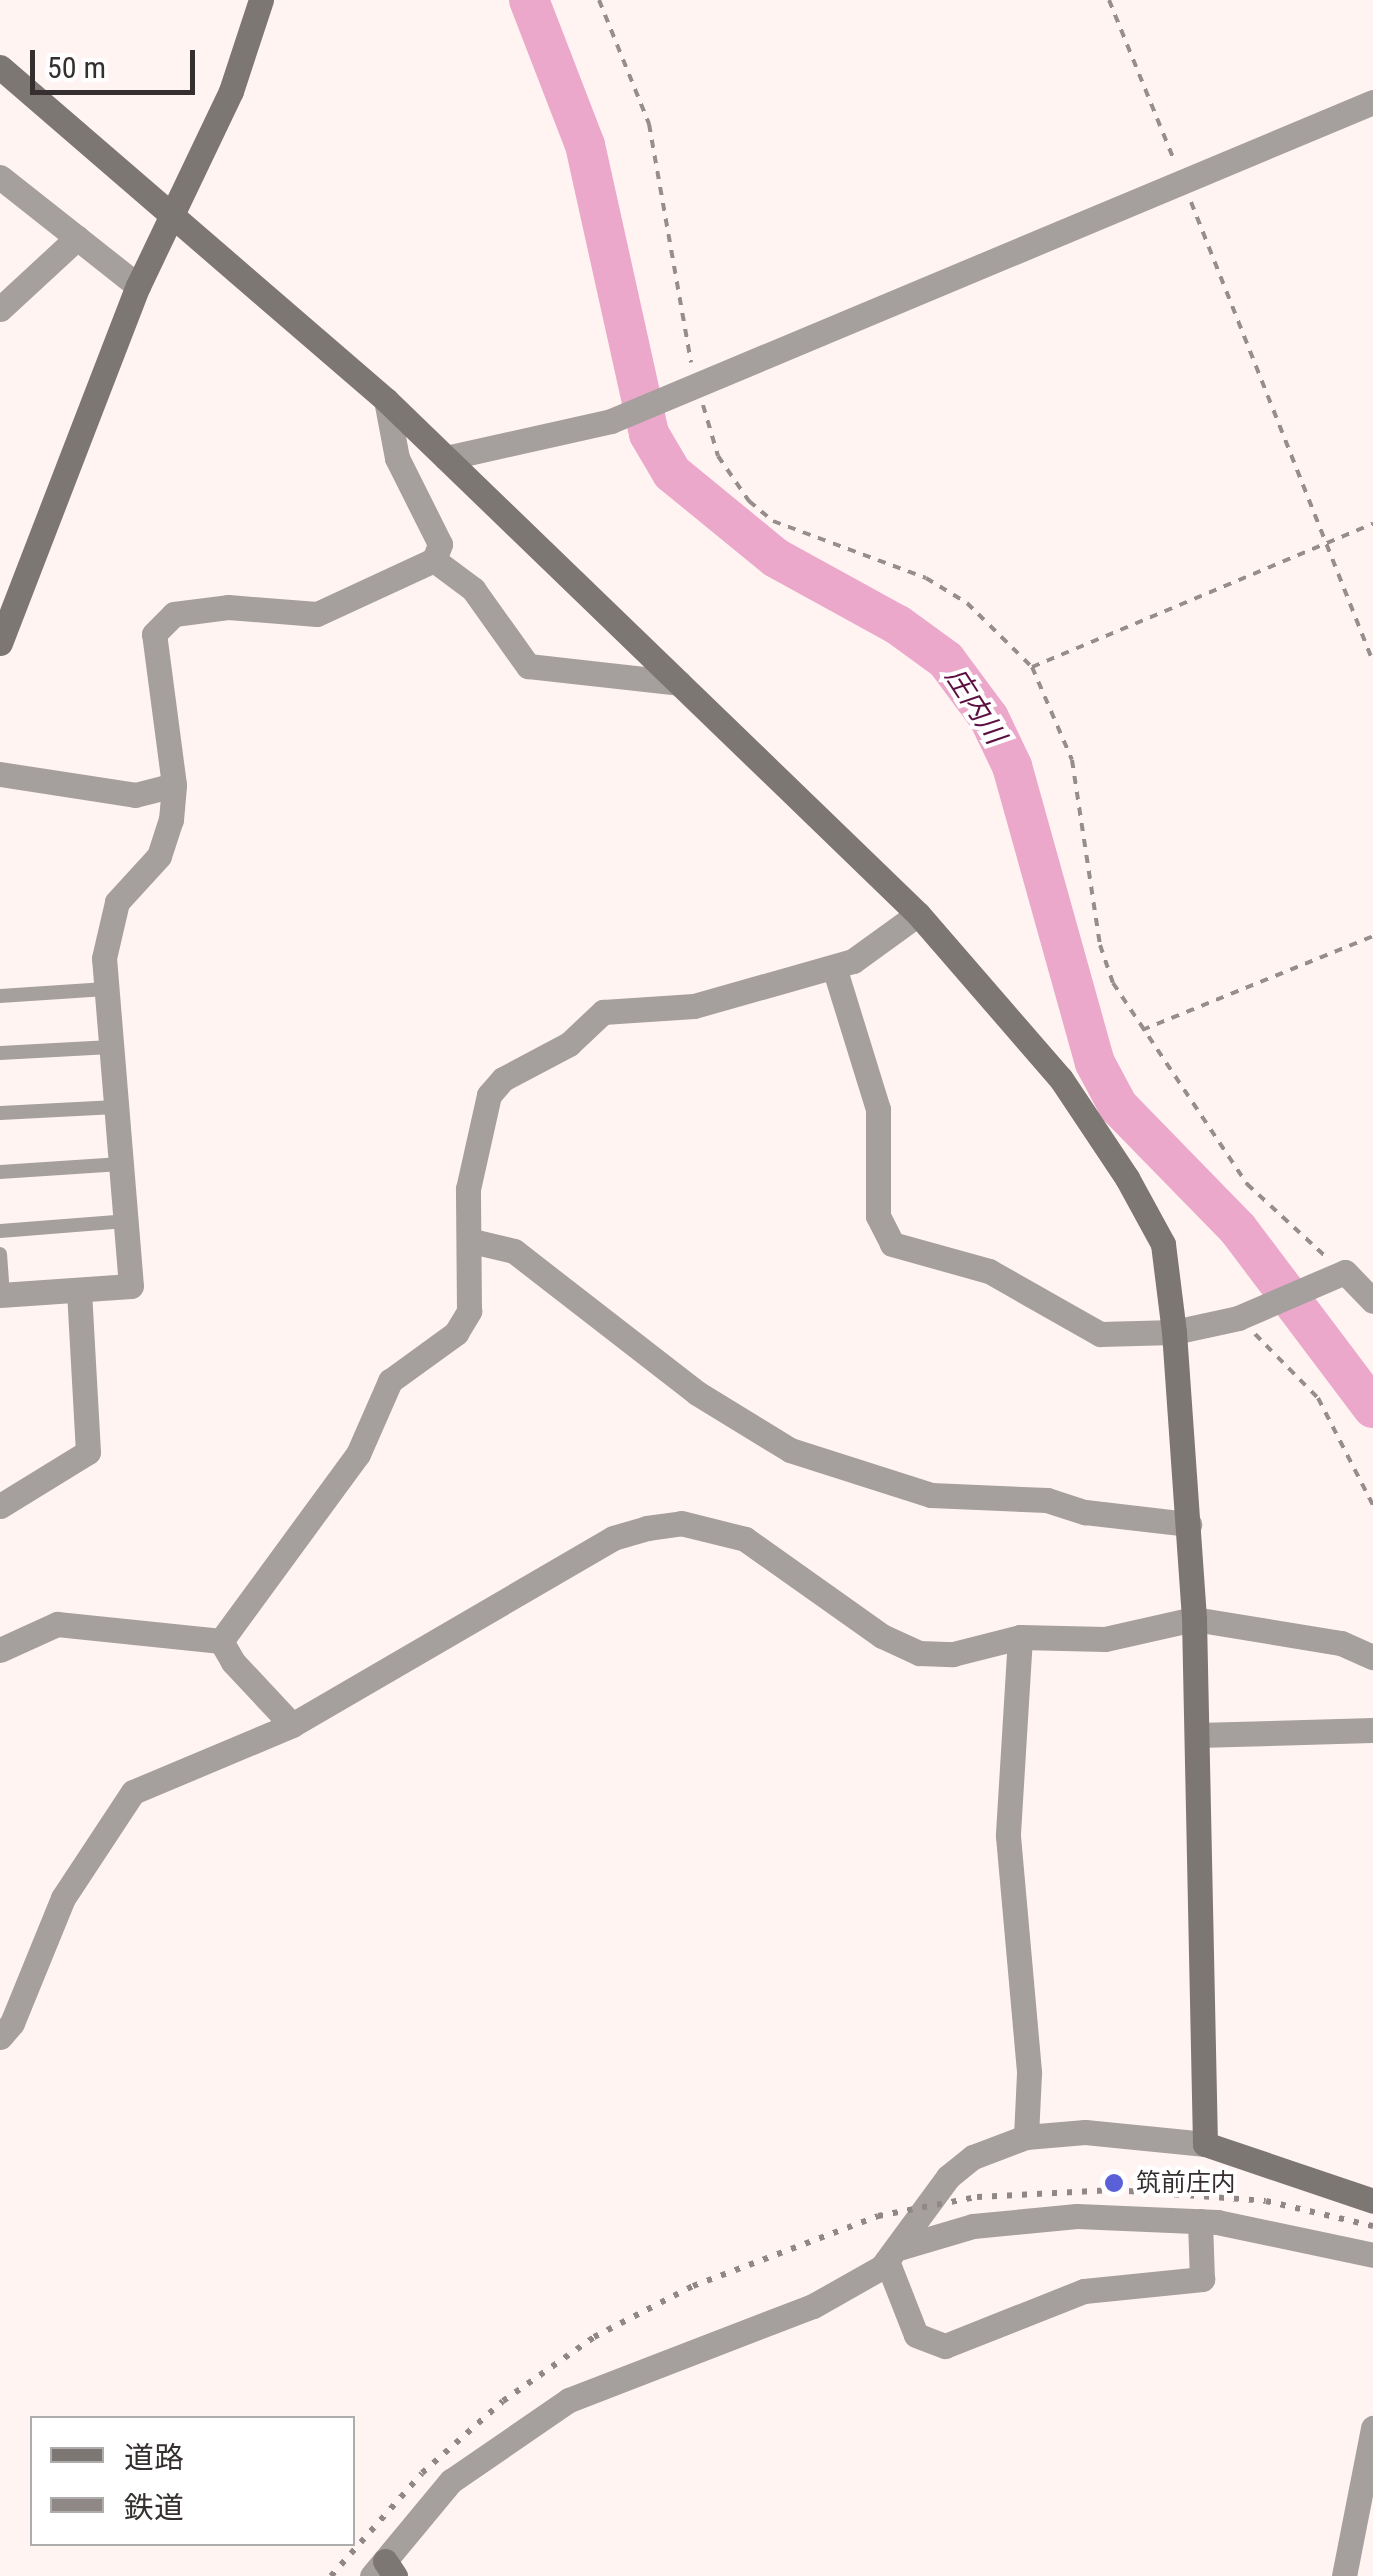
<!DOCTYPE html>
<html>
<head>
<meta charset="utf-8">
<style>
	body { margin:0 }
	#map { position:relative; width:1373px; height:2576px; overflow:hidden; background:#fff4f2; font-family:"Roboto Condensed","Noto Sans JP",sans-serif }
	div>[style] { position:absolute }
	.river>* { height:40px; margin:-20px; padding:0 20px; transform-origin:20px; border-radius:20px; background:#eba8ca }
	.path>* { height:4px; margin-top:-2px; transform-origin:0; background:repeating-linear-gradient(90deg,#968e8c 0 8px,transparent 0 16px) }
	.lane>* { height:14px; margin:-7px; padding:0 7px; transform-origin:7px; border-radius:7px; background:#a5a09d }
	.street>* { height:25px; margin:-12.5px; padding:0 12.5px; transform-origin:12.5px; border-radius:12.5px; background:#a5a09d }
	.secondary>* { height:25px; margin:-12.5px; padding:0 12.5px; transform-origin:12.5px; border-radius:12.5px; background:#7d7773 }
	.rail>* { height:6px; margin-top:-3px; transform-origin:0; background:repeating-linear-gradient(90deg,#908887 0 5px,transparent 0 15px) }
	.dots>* { width:28px; height:28px; translate:-50% -50%; box-sizing:border-box; border:5px solid #fff; border-radius:50% }
	span { translate:-50% -50%; white-space:nowrap; text-align:center; line-height:1.15; -webkit-text-stroke:8px #fff; paint-order:stroke }
	.poi-label { font-size:25px; color:#35302f }
	.left { translate:0 -50%; text-align:left }
	.water-label { font-size:28px; color:#5c0f40; font-style:italic }
	.legend { position:absolute; left:30px; top:2416px; width:325px; height:130px; box-sizing:border-box; background:#fff; border:2px solid #aeacac; margin:0; padding:12px 18px; list-style:none; font-size:30px; color:#35302f }
	.legend li { display:flex; align-items:center; gap:20px; height:50px }
	.legend b { width:50px; border:2px solid #aeacac }
	.scale { position:absolute; left:30px; top:50px; width:165px; height:45px; box-sizing:border-box; border:5px solid #35302f; border-top:0; padding-left:12px; font-size:30px; line-height:35px; white-space:nowrap; color:#35302f; -webkit-text-stroke:8px #fff; paint-order:stroke }
</style>
</head>
<body>
<div id="map">
	<div class="river">
		<i style="left:529px;top:0;width:155px;rotate:68.9deg"></i>
		<i style="left:585px;top:145px;width:296px;rotate:77.5deg"></i>
		<i style="left:649px;top:434px;width:45px;rotate:59.5deg"></i>
		<i style="left:672px;top:473px;width:134px;rotate:39.3deg"></i>
		<i style="left:776px;top:558px;width:139px;rotate:28.8deg"></i>
		<i style="left:898px;top:625px;width:59px;rotate:36.1deg"></i>
		<i style="left:946px;top:660px;width:72px;rotate:53.4deg"></i>
		<i style="left:989px;top:718px;width:53px;rotate:64.4deg"></i>
		<i style="left:1012px;top:766px;width:308px;rotate:74.4deg"></i>
		<i style="left:1095px;top:1063px;width:49px;rotate:61.9deg"></i>
		<i style="left:1118px;top:1106px;width:172px;rotate:45.7deg"></i>
		<i style="left:1238px;top:1229px;width:224px;rotate:53deg"></i>
	</div>
	<div class="path">
		<i style="left:599px;top:0;width:134px;rotate:68deg"></i>
		<i style="left:649px;top:124px;width:242px;rotate:80deg"></i>
		<i style="left:1109px;top:0;width:173px;rotate:67.9deg"></i>
		<i style="left:1191px;top:202px;width:495px;rotate:68.4deg"></i>
		<i style="left:703px;top:405px;width:53px;rotate:73.6deg"></i>
		<i style="left:718px;top:456px;width:55px;rotate:55.4deg"></i>
		<i style="left:749px;top:501px;width:31px;rotate:40deg"></i>
		<i style="left:773px;top:521px;width:163px;rotate:20.4deg"></i>
		<i style="left:926px;top:578px;width:48px;rotate:31.4deg"></i>
		<i style="left:967px;top:603px;width:91px;rotate:44.6deg"></i>
		<i style="left:1032px;top:667px;width:101px;rotate:66.7deg"></i>
		<i style="left:1072px;top:760px;width:187px;rotate:81.4deg"></i>
		<i style="left:1100px;top:945px;width:40px;rotate:71.1deg"></i>
		<i style="left:1113px;top:983px;width:242px;rotate:56.3deg"></i>
		<i style="left:1247px;top:1184px;width:108px;rotate:42.7deg"></i>
		<i style="left:1032px;top:667px;width:370px;rotate:-22.8deg"></i>
		<i style="left:1142px;top:1030px;width:249px;rotate:-22.1deg"></i>
		<i style="left:1255px;top:1334px;width:90px;rotate:45.5deg"></i>
		<i style="left:1318px;top:1398px;width:120px;rotate:62.8deg"></i>
	</div>
	<div class="lane">
		<i style="left:0;top:996px;width:106px;rotate:-3.8deg"></i>
		<i style="left:0;top:1053px;width:111px;rotate:-3.1deg"></i>
		<i style="left:0;top:1113px;width:116px;rotate:-3deg"></i>
		<i style="left:0;top:1172px;width:121px;rotate:-3.8deg"></i>
		<i style="left:0;top:1231px;width:126px;rotate:-4.5deg"></i>
		<i style="left:0;top:1254px;width:41px;rotate:85.8deg"></i>
	</div>
	<div class="street">
		<i style="left:0;top:177px;width:176px;rotate:38.3deg"></i>
		<i style="left:0;top:309px;width:105px;rotate:-42.7deg"></i>
		<i style="left:446px;top:458px;width:169px;rotate:-12.6deg"></i>
		<i style="left:611px;top:421px;width:826px;rotate:-22.72deg"></i>
		<i style="left:434px;top:560px;width:49px;rotate:36.6deg"></i>
		<i style="left:473px;top:589px;width:95px;rotate:54.5deg"></i>
		<i style="left:528px;top:666px;width:152px;rotate:6.4deg"></i>
		<i style="left:0;top:774px;width:137px;rotate:8.8deg"></i>
		<i style="left:135px;top:795px;width:40px;rotate:-14.4deg"></i>
		<i style="left:834px;top:967px;width:149px;rotate:72.8deg"></i>
		<i style="left:878px;top:1109px;width:107px;rotate:90deg"></i>
		<i style="left:878px;top:1216px;width:31px;rotate:63deg"></i>
		<i style="left:892px;top:1244px;width:101px;rotate:15.6deg"></i>
		<i style="left:989px;top:1271px;width:128px;rotate:29.6deg"></i>
		<i style="left:1100px;top:1334px;width:74px;rotate:-1.5deg"></i>
		<i style="left:1174px;top:1332px;width:66px;rotate:-12.3deg"></i>
		<i style="left:1238px;top:1318px;width:116px;rotate:-23.3deg"></i>
		<i style="left:1345px;top:1272px;width:40px;rotate:46deg"></i>
		<i style="left:472px;top:1241px;width:43px;rotate:13.4deg"></i>
		<i style="left:514px;top:1251px;width:232px;rotate:37.8deg"></i>
		<i style="left:697px;top:1393px;width:109px;rotate:31.5deg"></i>
		<i style="left:790px;top:1450px;width:148px;rotate:17.7deg"></i>
		<i style="left:931px;top:1495px;width:116px;rotate:2.5deg"></i>
		<i style="left:1047px;top:1500px;width:40px;rotate:18deg"></i>
		<i style="left:1085px;top:1512px;width:105px;rotate:6.6deg"></i>
		<i style="left:0;top:1295px;width:131px;rotate:-3.9deg"></i>
		<i style="left:131px;top:1286px;width:329px;rotate:-94.7deg"></i>
		<i style="left:104px;top:958px;width:57px;rotate:-76.9deg"></i>
		<i style="left:117px;top:902px;width:62px;rotate:-47.6deg"></i>
		<i style="left:159px;top:856px;width:38px;rotate:-72deg"></i>
		<i style="left:171px;top:820px;width:35px;rotate:-85deg"></i>
		<i style="left:174px;top:785px;width:152px;rotate:-97.5deg"></i>
		<i style="left:154px;top:634px;width:28px;rotate:-45deg"></i>
		<i style="left:174px;top:614px;width:54px;rotate:-7.4deg"></i>
		<i style="left:228px;top:607px;width:89px;rotate:4.5deg"></i>
		<i style="left:317px;top:614px;width:129px;rotate:-24.8deg"></i>
		<i style="left:434px;top:560px;width:17px;rotate:-69deg"></i>
		<i style="left:440px;top:544px;width:96px;rotate:-116.6deg"></i>
		<i style="left:397px;top:458px;width:59px;rotate:-100.7deg"></i>
		<i style="left:0;top:1506px;width:103px;rotate:-31.5deg"></i>
		<i style="left:88px;top:1452px;width:162px;rotate:-93.2deg"></i>
		<i style="left:1020px;top:1637px;width:199px;rotate:93.5deg"></i>
		<i style="left:1008px;top:1836px;width:238px;rotate:84.9deg"></i>
		<i style="left:1029px;top:2073px;width:64px;rotate:92.7deg"></i>
		<i style="left:221px;top:1641px;width:232px;rotate:-53.8deg"></i>
		<i style="left:358px;top:1454px;width:80px;rotate:-66.3deg"></i>
		<i style="left:390px;top:1381px;width:82px;rotate:-36deg"></i>
		<i style="left:456px;top:1333px;width:26px;rotate:-59deg"></i>
		<i style="left:469px;top:1311px;width:122px;rotate:-90.5deg"></i>
		<i style="left:468px;top:1189px;width:96px;rotate:-77.4deg"></i>
		<i style="left:489px;top:1095px;width:21px;rotate:-49deg"></i>
		<i style="left:503px;top:1079px;width:75px;rotate:-27.9deg"></i>
		<i style="left:569px;top:1044px;width:47px;rotate:-43.3deg"></i>
		<i style="left:603px;top:1012px;width:91px;rotate:-3.8deg"></i>
		<i style="left:694px;top:1006px;width:165px;rotate:-15.8deg"></i>
		<i style="left:853px;top:961px;width:80px;rotate:-35.9deg"></i>
		<i style="left:221px;top:1641px;width:24px;rotate:60deg"></i>
		<i style="left:233px;top:1662px;width:86px;rotate:46.9deg"></i>
		<i style="left:0;top:1650px;width:63px;rotate:-24.5deg"></i>
		<i style="left:57px;top:1624px;width:165px;rotate:5.9deg"></i>
		<i style="left:1197px;top:1735px;width:176px;rotate:-1.6deg"></i>
		<i style="left:0;top:2037px;width:18px;rotate:-49deg"></i>
		<i style="left:12px;top:2023px;width:135px;rotate:-67.8deg"></i>
		<i style="left:63px;top:1898px;width:127px;rotate:-56.6deg"></i>
		<i style="left:133px;top:1792px;width:173px;rotate:-22.8deg"></i>
		<i style="left:292px;top:1725px;width:371px;rotate:-30.2deg"></i>
		<i style="left:613px;top:1538px;width:35px;rotate:-16deg"></i>
		<i style="left:647px;top:1528px;width:34px;rotate:-8deg"></i>
		<i style="left:681px;top:1523px;width:66px;rotate:14deg"></i>
		<i style="left:745px;top:1539px;width:168px;rotate:35.3deg"></i>
		<i style="left:882px;top:1636px;width:41px;rotate:24.7deg"></i>
		<i style="left:919px;top:1653px;width:34px;rotate:2deg"></i>
		<i style="left:953px;top:1654px;width:69px;rotate:-14.2deg"></i>
		<i style="left:1020px;top:1637px;width:85px;rotate:1.3deg"></i>
		<i style="left:1105px;top:1639px;width:91px;rotate:-12.7deg"></i>
		<i style="left:1194px;top:1619px;width:149px;rotate:9.3deg"></i>
		<i style="left:1341px;top:1643px;width:35px;rotate:24deg"></i>
		<i style="left:902px;top:2247px;width:74px;rotate:-16.5deg"></i>
		<i style="left:973px;top:2226px;width:104px;rotate:-5.5deg"></i>
		<i style="left:1077px;top:2216px;width:140px;rotate:2.5deg"></i>
		<i style="left:1217px;top:2222px;width:159px;rotate:11.9deg"></i>
		<i style="left:887px;top:2261px;width:79px;rotate:68.6deg"></i>
		<i style="left:916px;top:2335px;width:31px;rotate:21deg"></i>
		<i style="left:945px;top:2346px;width:149px;rotate:-21.6deg"></i>
		<i style="left:1084px;top:2291px;width:119px;rotate:-5.8deg"></i>
		<i style="left:1202px;top:2279px;width:58px;rotate:-92deg"></i>
		<i style="left:372px;top:2576px;width:124px;rotate:-50.3deg"></i>
		<i style="left:451px;top:2481px;width:143px;rotate:-34.5deg"></i>
		<i style="left:569px;top:2400px;width:261px;rotate:-21.1deg"></i>
		<i style="left:813px;top:2306px;width:79px;rotate:-29.5deg"></i>
		<i style="left:882px;top:2267px;width:112px;rotate:-53.7deg"></i>
		<i style="left:948px;top:2177px;width:32px;rotate:-39deg"></i>
		<i style="left:973px;top:2157px;width:57px;rotate:-20.7deg"></i>
		<i style="left:1026px;top:2137px;width:59px;rotate:-4.8deg"></i>
		<i style="left:1085px;top:2132px;width:121px;rotate:5.7deg"></i>
		<i style="left:1344px;top:2576px;width:151px;rotate:-78.9deg"></i>
	</div>
	<div class="secondary">
		<i style="left:0;top:67px;width:510px;rotate:40.78deg"></i>
		<i style="left:386px;top:400px;width:740px;rotate:44.01deg"></i>
		<i style="left:918px;top:914px;width:218px;rotate:49.1deg"></i>
		<i style="left:1061px;top:1079px;width:119px;rotate:56.3deg"></i>
		<i style="left:1127px;top:1178px;width:75px;rotate:61.4deg"></i>
		<i style="left:1163px;top:1244px;width:89px;rotate:82.9deg"></i>
		<i style="left:1174px;top:1332px;width:288px;rotate:86deg"></i>
		<i style="left:1194px;top:1619px;width:525px;rotate:88.8deg"></i>
		<i style="left:1205px;top:2144px;width:177px;rotate:18.7deg"></i>
		<i style="left:0;top:643px;width:383px;rotate:-68.9deg"></i>
		<i style="left:138px;top:286px;width:216px;rotate:-64.5deg"></i>
		<i style="left:231px;top:91px;width:96px;rotate:-71.8deg"></i>
		<i style="left:385px;top:2561px;width:18px;rotate:56deg"></i>
	</div>
	<div class="rail">
		<i style="left:331px;top:2576px;width:137px;rotate:-48.5deg"></i>
		<i style="left:422px;top:2473px;width:108px;rotate:-41.6deg"></i>
		<i style="left:503px;top:2401px;width:111px;rotate:-35.1deg"></i>
		<i style="left:594px;top:2337px;width:111px;rotate:-27.3deg"></i>
		<i style="left:693px;top:2286px;width:198px;rotate:-20.7deg"></i>
		<i style="left:878px;top:2216px;width:101px;rotate:-10.9deg"></i>
		<i style="left:977px;top:2197px;width:137px;rotate:-2.9deg"></i>
		<i style="left:1114px;top:2190px;width:152px;rotate:4.1deg"></i>
		<i style="left:1266px;top:2201px;width:110px;rotate:13.2deg"></i>
	</div>
	<div class="dots">
		<i style="left:1114px;top:2183px;background:#5a60d8"></i>
	</div>
	<div class="poi-label">
		<span class="left" style="left:1136px;top:2183px">筑前庄内</span>
	</div>
	<div class="water-label">
		<span style="left:975px;top:706px;rotate:57deg">庄内川</span>
	</div>
	<ul class="legend">
	<li><b style="height:12px;background:#7d7773"></b>道路</li>
	<li><b style="height:12px;background:#908887"></b>鉄道</li>
	</ul>
	<div class="scale">50 m</div>
</div>
</body>
</html>
